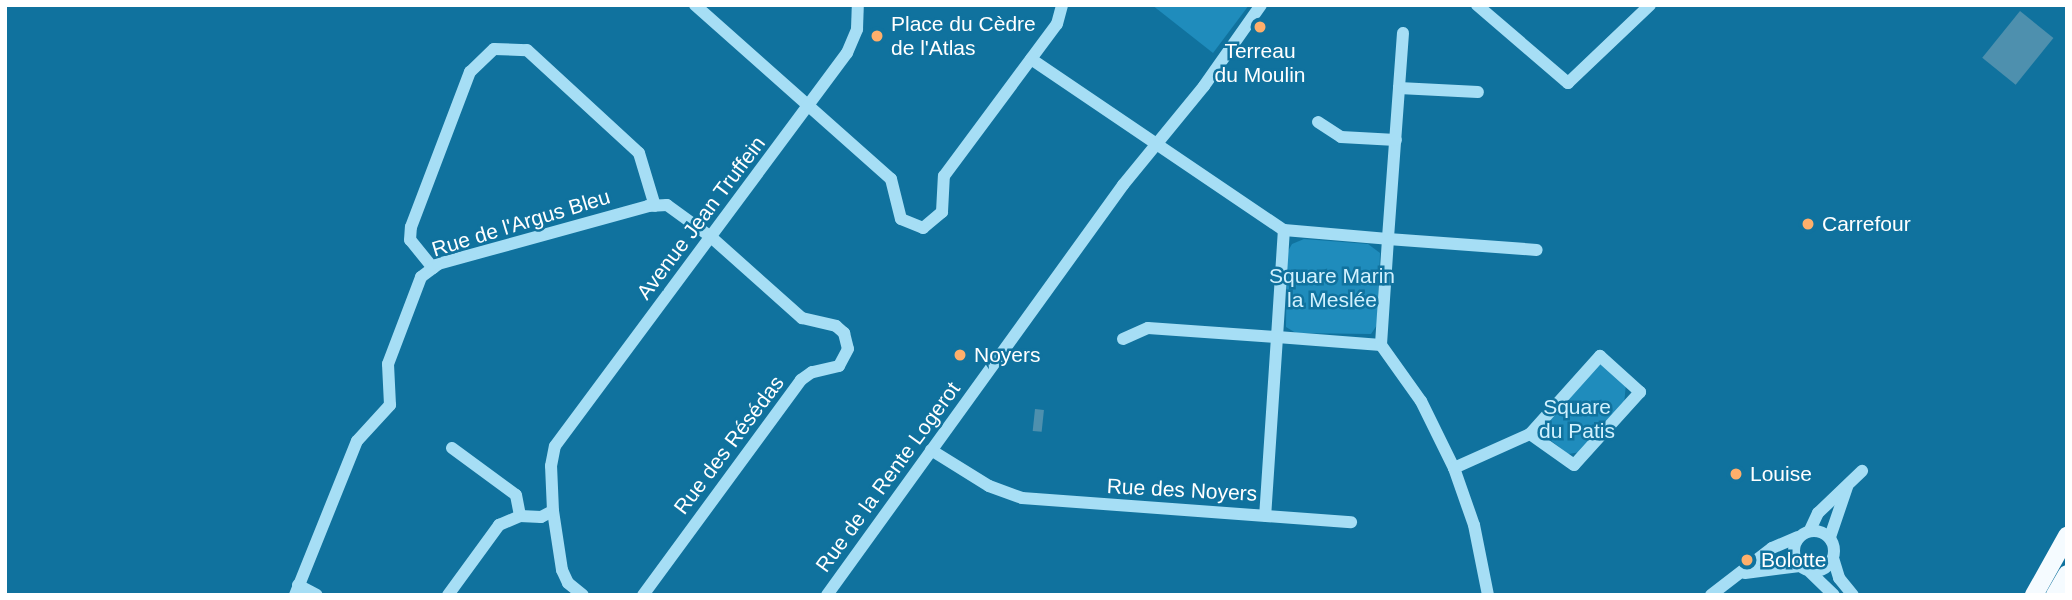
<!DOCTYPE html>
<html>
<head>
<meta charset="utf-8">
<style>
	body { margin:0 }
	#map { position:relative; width:2072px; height:600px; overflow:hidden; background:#10729e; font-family:Arial,sans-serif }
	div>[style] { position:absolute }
	.green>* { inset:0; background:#1f8cbc }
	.water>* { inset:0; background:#4e90ae; transform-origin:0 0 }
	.minor>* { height:12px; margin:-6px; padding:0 6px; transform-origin:6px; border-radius:6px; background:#a6def5 }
	.minor>.ring { margin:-6px; padding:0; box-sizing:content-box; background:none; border:12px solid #a6def5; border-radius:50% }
	.major>* { height:18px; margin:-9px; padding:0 9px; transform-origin:9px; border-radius:9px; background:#f5fbff }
	.dots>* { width:19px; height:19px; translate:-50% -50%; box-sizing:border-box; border:4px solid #10729e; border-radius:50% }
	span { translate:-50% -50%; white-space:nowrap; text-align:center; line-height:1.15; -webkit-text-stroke:5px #10729e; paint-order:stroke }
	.poi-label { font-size:21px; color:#fff }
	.left { translate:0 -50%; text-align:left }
	.street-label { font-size:21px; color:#fff }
	.park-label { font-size:21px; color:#d1f1fe }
	.frame { position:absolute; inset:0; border:7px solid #fff; pointer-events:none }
</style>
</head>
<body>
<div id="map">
	<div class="green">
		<i style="clip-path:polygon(1152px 5px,1249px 5px,1213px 53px)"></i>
		<i style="clip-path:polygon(1304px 239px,1368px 244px,1380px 253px,1377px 325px,1371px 334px,1296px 333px,1286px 327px,1287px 253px,1292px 244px)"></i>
		<i style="clip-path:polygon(1595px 365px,1607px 365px,1626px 383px,1624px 405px,1581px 452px,1568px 454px,1549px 439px,1546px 421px)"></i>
	</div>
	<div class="water">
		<i style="left:2020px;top:11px;width:43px;height:60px;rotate:39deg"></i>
		<i style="left:1035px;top:409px;width:9px;height:22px;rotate:6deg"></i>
	</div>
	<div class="minor">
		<i style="left:695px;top:5px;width:262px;rotate:41.6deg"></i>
		<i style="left:891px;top:179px;width:41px;rotate:76deg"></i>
		<i style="left:901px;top:219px;width:24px;rotate:22deg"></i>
		<i style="left:923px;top:228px;width:25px;rotate:-40deg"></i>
		<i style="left:942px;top:212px;width:36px;rotate:-87deg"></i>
		<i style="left:944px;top:176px;width:189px;rotate:-53.4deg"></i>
		<i style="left:1057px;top:24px;width:20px;rotate:-75deg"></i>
		<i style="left:1477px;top:5px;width:120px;rotate:40.6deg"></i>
		<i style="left:1568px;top:83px;width:113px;rotate:-43.6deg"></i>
		<i style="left:1403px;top:33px;width:55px;rotate:94.2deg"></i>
		<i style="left:1399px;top:88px;width:79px;rotate:2.9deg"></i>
		<i style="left:1031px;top:59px;width:305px;rotate:34.1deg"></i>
		<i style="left:1399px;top:88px;width:151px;rotate:94.2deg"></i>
		<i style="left:1388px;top:239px;width:149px;rotate:4.2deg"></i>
		<i style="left:1318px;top:122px;width:27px;rotate:33deg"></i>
		<i style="left:1341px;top:137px;width:55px;rotate:3.1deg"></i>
		<i style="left:1284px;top:230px;width:104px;rotate:4.9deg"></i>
		<i style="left:1388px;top:239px;width:106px;rotate:93.8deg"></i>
		<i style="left:1381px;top:345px;width:104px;rotate:-175.6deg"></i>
		<i style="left:1277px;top:337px;width:107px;rotate:-86.3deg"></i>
		<i style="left:433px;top:268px;width:36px;rotate:-129deg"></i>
		<i style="left:410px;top:240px;width:13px;rotate:-86deg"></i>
		<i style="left:411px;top:227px;width:166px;rotate:-69.2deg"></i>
		<i style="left:470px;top:72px;width:33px;rotate:-44deg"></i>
		<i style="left:494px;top:49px;width:33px;rotate:2deg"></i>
		<i style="left:527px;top:50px;width:152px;rotate:42.6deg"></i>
		<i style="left:639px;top:153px;width:55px;rotate:73.2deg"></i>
		<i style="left:1123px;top:339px;width:27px;rotate:-24deg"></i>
		<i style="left:1148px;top:328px;width:129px;rotate:4deg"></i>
		<i style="left:1277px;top:337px;width:179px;rotate:93.8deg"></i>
		<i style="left:1381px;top:345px;width:69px;rotate:54.5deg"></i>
		<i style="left:1421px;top:401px;width:75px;rotate:63.8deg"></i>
		<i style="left:1454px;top:468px;width:60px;rotate:70.7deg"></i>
		<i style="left:1474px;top:525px;width:71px;rotate:78.7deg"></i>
		<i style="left:1600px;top:356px;width:54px;rotate:42deg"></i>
		<i style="left:1640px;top:392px;width:98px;rotate:132.1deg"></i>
		<i style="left:1574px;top:465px;width:54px;rotate:-144.8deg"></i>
		<i style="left:1530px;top:434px;width:105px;rotate:-48.1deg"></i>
		<i style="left:452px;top:448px;width:79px;rotate:36.3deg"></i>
		<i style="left:516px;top:495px;width:21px;rotate:79deg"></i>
		<i style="left:931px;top:450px;width:68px;rotate:31.8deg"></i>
		<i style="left:989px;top:486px;width:35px;rotate:20deg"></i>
		<i style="left:1022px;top:498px;width:330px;rotate:4.2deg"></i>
		<i style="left:1454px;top:468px;width:83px;rotate:-24.1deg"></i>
		<i style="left:553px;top:511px;width:60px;rotate:81.3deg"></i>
		<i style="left:562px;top:570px;width:14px;rotate:65deg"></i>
		<i style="left:568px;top:583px;width:19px;rotate:39deg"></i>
		<i style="left:1810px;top:530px;width:19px;rotate:-65deg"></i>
		<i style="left:1818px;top:513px;width:61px;rotate:-43.7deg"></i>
		<i class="ring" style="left:1794px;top:531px;width:28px;height:28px"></i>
		<i style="left:1830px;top:537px;width:53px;rotate:-71.2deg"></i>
		<i style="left:1833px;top:558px;width:21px;rotate:73deg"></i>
		<i style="left:1839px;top:578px;width:22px;rotate:51deg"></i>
		<i style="left:1810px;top:572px;width:33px;rotate:44deg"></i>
		<i style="left:1745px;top:573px;width:55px;rotate:-7.3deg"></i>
		<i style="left:298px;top:585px;width:21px;rotate:28deg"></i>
		<i style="left:295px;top:595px;width:166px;rotate:-68.1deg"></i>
		<i style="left:357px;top:441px;width:49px;rotate:-47.5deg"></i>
		<i style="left:390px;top:405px;width:41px;rotate:-92.8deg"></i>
		<i style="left:388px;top:364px;width:93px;rotate:-69.2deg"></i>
		<i style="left:421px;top:277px;width:21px;rotate:-37deg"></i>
		<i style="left:438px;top:264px;width:218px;rotate:-15.4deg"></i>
		<i style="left:648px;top:206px;width:19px;rotate:-3deg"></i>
		<i style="left:667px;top:205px;width:54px;rotate:36deg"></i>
		<i style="left:711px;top:237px;width:122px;rotate:41.7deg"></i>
		<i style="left:802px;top:318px;width:35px;rotate:13deg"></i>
		<i style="left:836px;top:326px;width:11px;rotate:41deg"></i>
		<i style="left:844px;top:333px;width:16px;rotate:76deg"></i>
		<i style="left:848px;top:349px;width:19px;rotate:118deg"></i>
		<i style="left:839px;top:366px;width:28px;rotate:167deg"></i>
		<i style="left:812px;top:372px;width:14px;rotate:144deg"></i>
		<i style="left:801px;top:380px;width:267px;rotate:126.3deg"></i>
		<i style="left:448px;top:595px;width:87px;rotate:-53.9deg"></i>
		<i style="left:499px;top:525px;width:23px;rotate:-23deg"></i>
		<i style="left:520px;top:516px;width:21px;rotate:3deg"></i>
		<i style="left:541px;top:517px;width:13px;rotate:-27deg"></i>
		<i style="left:553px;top:511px;width:45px;rotate:-92.5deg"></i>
		<i style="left:551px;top:466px;width:20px;rotate:-79deg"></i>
		<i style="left:555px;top:446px;width:490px;rotate:-53.4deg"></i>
		<i style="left:847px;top:53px;width:26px;rotate:-67deg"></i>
		<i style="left:857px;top:29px;width:24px;rotate:-88deg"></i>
		<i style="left:827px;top:595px;width:506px;rotate:-54.17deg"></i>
		<i style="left:1123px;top:185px;width:128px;rotate:-50.7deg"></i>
		<i style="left:1204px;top:86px;width:99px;rotate:-54.9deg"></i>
		<i style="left:1711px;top:595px;width:77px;rotate:-37.6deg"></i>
		<i style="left:1772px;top:548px;width:28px;rotate:-23deg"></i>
	</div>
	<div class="major">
		<i style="left:2034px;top:595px;width:68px;rotate:-60.8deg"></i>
		<i style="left:2055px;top:595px;width:24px;rotate:-60deg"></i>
	</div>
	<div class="dots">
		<i style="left:1260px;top:27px;background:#ffaf6b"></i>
		<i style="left:877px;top:36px;background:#ffaf6b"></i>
		<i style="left:1808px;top:224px;background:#ffaf6b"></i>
		<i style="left:960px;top:355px;background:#ffaf6b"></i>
		<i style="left:1736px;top:474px;background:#ffaf6b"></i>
		<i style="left:1747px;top:560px;background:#ffaf6b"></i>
	</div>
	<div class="poi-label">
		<span class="left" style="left:891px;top:36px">Place du Cèdre<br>de l'Atlas</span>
		<span style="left:1260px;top:63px">Terreau<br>du Moulin</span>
		<span class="left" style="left:1822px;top:224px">Carrefour</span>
		<span class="left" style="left:974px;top:355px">Noyers</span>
		<span class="left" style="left:1750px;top:474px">Louise</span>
		<span class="left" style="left:1761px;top:560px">Bolotte</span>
	</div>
	<div class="street-label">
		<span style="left:701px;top:218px;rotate:-53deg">Avenue Jean Truffein</span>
		<span style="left:521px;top:223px;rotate:-17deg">Rue de l'Argus Bleu</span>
		<span style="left:729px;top:445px;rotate:-53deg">Rue des Résédas</span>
		<span style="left:888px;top:477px;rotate:-54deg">Rue de la Rente Logerot</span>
		<span style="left:1182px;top:490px;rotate:3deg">Rue des Noyers</span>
	</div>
	<div class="park-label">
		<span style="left:1332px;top:288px">Square Marin<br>la Meslée</span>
		<span style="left:1577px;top:419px">Square<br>du Patis</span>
	</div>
	<div class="frame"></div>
</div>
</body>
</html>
